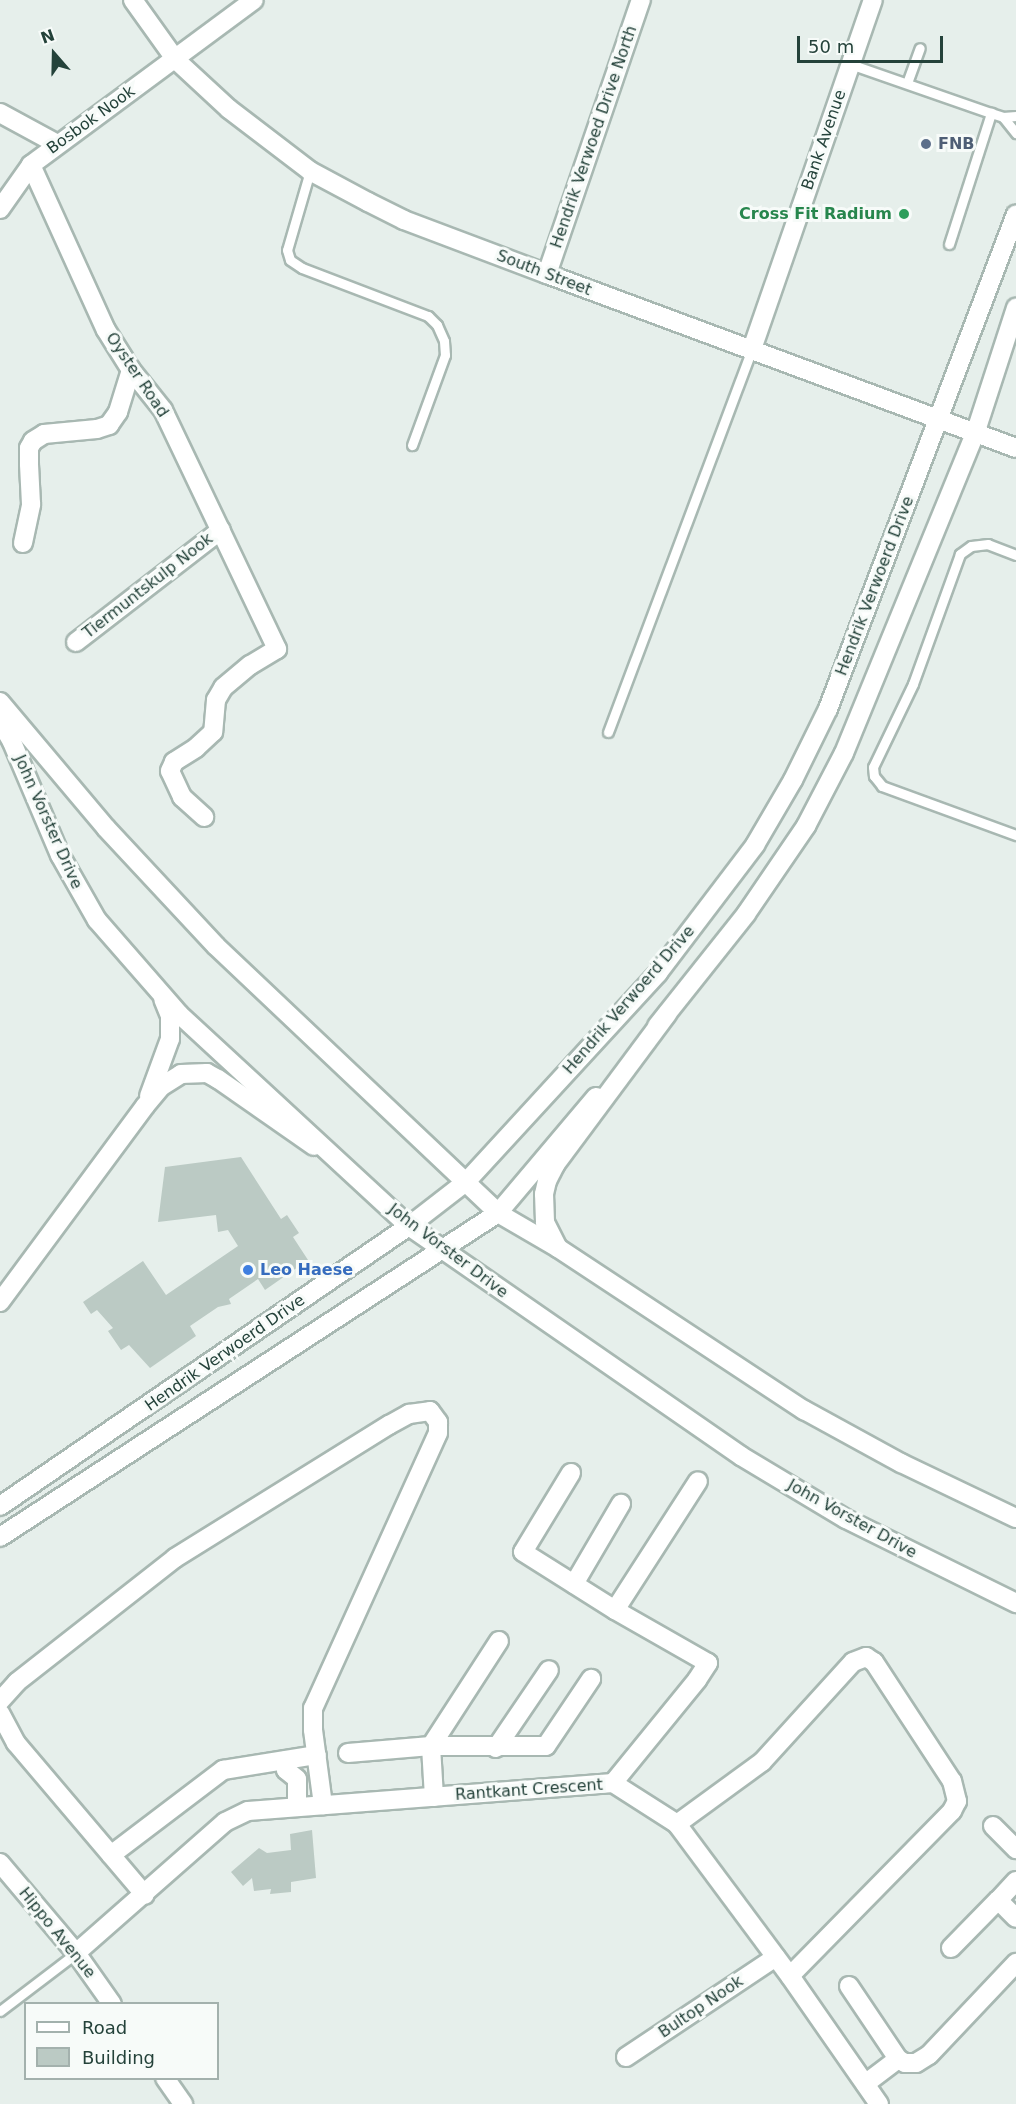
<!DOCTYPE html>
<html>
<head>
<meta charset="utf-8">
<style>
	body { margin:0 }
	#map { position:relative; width:1016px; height:2104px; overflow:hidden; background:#e6efeb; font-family:"DejaVu Sans",sans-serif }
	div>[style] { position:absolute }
	.building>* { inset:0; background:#bbcac4 }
	.roads { filter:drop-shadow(2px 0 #a8b8b2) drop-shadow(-2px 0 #a8b8b2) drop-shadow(0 2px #a8b8b2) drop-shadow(0 -2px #a8b8b2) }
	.service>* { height:9px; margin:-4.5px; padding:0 4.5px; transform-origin:4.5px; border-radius:4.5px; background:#fff }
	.minor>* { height:18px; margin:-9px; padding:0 9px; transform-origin:9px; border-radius:9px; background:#fff }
	.tertiary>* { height:18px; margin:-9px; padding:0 9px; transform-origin:9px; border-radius:9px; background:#fff }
	.secondary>* { height:18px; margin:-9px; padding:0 9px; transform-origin:9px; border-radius:9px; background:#fff }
	.dots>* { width:16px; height:16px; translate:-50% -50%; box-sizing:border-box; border:3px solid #f7fbf9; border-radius:50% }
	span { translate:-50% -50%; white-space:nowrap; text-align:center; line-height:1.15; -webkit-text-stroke:6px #f7fbf9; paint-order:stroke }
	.street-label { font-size:16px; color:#24423a }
	.service-label { font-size:16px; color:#4e5e75; font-weight:700 }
	.left { translate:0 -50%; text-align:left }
	.leisure-label { font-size:16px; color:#27864d; font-weight:700 }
	.right { translate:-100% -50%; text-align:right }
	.shop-label { font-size:16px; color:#366cbe; font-weight:700 }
	.legend { position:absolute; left:24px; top:2002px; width:195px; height:78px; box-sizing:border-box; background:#f7fbf9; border:2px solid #a3b1ad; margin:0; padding:8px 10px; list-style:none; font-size:18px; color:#24423a }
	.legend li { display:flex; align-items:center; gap:12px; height:30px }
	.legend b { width:30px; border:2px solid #a3b1ad }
	.north { position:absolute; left:24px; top:24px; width:60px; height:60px; -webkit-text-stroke:4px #f7fbf9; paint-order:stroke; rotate:340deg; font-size:16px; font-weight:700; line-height:24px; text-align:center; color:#24423a }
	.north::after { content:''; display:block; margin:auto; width:21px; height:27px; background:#24423a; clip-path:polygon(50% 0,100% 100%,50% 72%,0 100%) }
	.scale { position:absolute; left:797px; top:36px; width:146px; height:27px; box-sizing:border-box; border:3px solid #24423a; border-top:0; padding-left:8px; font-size:18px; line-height:21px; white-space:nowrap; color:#24423a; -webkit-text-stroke:4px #f7fbf9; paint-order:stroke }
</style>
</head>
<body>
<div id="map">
	<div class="building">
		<i style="clip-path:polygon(241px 1157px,281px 1219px,287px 1215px,299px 1233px,293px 1237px,308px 1260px,265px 1290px,258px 1279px,229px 1299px,231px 1304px,218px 1307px,190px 1326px,196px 1336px,150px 1368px,129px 1345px,121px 1350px,108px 1331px,113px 1328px,97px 1310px,91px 1314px,83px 1302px,143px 1261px,166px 1295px,238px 1246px,228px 1230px,218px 1232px,216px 1215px,158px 1222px,165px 1167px)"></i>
		<i style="clip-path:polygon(312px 1830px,316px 1878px,291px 1882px,291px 1892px,270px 1894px,271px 1889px,254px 1891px,252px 1878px,243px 1886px,231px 1872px,259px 1848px,267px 1853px,291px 1850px,290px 1834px)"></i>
	</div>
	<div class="roads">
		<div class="service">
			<i style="left:850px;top:64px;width:149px;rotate:19.2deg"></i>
			<i style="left:991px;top:113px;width:13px;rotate:18deg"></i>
			<i style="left:1003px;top:117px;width:13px;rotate:-4deg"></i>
			<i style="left:907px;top:83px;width:37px;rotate:-70deg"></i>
			<i style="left:1003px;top:117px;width:21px;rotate:51deg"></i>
			<i style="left:310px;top:171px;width:82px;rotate:106.2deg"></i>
			<i style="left:287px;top:250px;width:10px;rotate:73deg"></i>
			<i style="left:290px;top:260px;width:14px;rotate:34deg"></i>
			<i style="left:302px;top:268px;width:135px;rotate:20.9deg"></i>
			<i style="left:428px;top:316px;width:13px;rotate:45deg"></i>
			<i style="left:437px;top:325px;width:17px;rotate:66deg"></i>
			<i style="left:444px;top:341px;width:14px;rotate:86deg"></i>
			<i style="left:445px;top:355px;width:96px;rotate:110.1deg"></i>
			<i style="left:949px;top:244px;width:138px;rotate:-72.2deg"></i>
			<i style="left:1016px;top:555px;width:30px;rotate:-159deg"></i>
			<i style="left:988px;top:544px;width:17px;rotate:173deg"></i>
			<i style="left:971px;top:546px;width:14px;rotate:144deg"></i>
			<i style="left:960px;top:554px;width:138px;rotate:109.9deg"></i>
			<i style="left:913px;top:684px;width:92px;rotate:115.7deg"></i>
			<i style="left:873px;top:767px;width:9px;rotate:84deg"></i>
			<i style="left:874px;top:776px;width:13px;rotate:51deg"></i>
			<i style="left:882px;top:786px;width:143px;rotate:20.1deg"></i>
			<i style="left:608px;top:732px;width:409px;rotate:-69.4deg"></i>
			<i style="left:0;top:2011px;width:96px;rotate:-37.3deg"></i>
		</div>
		<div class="minor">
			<i style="left:133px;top:0;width:74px;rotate:54.4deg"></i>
			<i style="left:176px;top:60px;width:72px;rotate:42.8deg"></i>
			<i style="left:229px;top:109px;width:102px;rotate:37.4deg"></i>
			<i style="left:310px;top:171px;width:66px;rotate:28.1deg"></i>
			<i style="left:368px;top:202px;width:40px;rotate:26.6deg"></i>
			<i style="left:404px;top:220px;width:153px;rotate:20.7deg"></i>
			<i style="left:547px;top:274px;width:500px;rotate:20.35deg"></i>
			<i style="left:0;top:113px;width:65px;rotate:28.5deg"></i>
			<i style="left:31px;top:165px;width:181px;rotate:65.6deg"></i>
			<i style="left:106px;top:330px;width:47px;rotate:58deg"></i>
			<i style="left:131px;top:370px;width:51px;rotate:51.3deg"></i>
			<i style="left:163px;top:410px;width:265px;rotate:64.5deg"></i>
			<i style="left:277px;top:649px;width:31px;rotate:149deg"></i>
			<i style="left:250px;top:665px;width:35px;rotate:140deg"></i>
			<i style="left:223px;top:688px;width:14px;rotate:120deg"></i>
			<i style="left:216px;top:700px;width:32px;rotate:95deg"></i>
			<i style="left:213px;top:732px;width:23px;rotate:137deg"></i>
			<i style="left:196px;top:748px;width:26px;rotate:148deg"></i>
			<i style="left:174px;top:762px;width:10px;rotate:114deg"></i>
			<i style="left:170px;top:771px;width:29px;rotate:65deg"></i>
			<i style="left:182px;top:797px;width:30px;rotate:42deg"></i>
			<i style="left:0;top:209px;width:54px;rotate:-54.8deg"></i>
			<i style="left:31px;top:165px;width:277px;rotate:-36.5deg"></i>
			<i style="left:547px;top:274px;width:290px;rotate:-71.1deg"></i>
			<i style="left:752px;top:349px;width:369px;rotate:-70.9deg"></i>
			<i style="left:23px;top:543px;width:40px;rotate:-78deg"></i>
			<i style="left:31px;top:504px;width:40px;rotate:-92.9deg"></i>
			<i style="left:29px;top:464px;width:16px;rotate:-90deg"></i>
			<i style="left:29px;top:448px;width:8px;rotate:-60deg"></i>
			<i style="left:33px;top:441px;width:13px;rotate:-32deg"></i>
			<i style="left:44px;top:434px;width:53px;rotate:-5.4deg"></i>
			<i style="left:97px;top:429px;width:13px;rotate:-18deg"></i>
			<i style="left:109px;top:425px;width:16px;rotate:-55deg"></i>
			<i style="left:118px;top:412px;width:44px;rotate:-72.8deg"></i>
			<i style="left:76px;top:642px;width:183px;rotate:-37.7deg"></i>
			<i style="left:149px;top:1096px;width:61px;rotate:-69.8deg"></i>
			<i style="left:170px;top:1039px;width:23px;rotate:-90deg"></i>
			<i style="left:170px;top:1016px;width:18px;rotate:-112deg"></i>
			<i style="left:0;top:1302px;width:244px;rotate:-53.5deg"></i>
			<i style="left:145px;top:1106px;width:26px;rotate:-50deg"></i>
			<i style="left:162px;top:1086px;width:22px;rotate:-32deg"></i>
			<i style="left:181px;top:1074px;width:26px;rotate:-2deg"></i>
			<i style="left:207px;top:1073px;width:13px;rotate:29deg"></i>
			<i style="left:218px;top:1079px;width:117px;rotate:34.9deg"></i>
			<i style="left:571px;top:1473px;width:92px;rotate:121.3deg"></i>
			<i style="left:523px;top:1552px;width:109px;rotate:32.2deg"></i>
			<i style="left:615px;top:1610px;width:107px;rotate:29.7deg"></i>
			<i style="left:708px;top:1663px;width:20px;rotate:123deg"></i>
			<i style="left:697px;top:1680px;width:133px;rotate:129.2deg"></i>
			<i style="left:574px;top:1584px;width:93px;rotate:-59.6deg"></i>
			<i style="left:615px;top:1610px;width:153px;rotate:-57.2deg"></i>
			<i style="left:0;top:1701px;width:25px;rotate:-48deg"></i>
			<i style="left:17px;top:1682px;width:201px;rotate:-38.1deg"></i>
			<i style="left:175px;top:1558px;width:252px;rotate:-31.9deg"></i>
			<i style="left:389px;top:1425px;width:23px;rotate:-29deg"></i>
			<i style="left:409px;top:1414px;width:21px;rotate:-8deg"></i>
			<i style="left:430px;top:1411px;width:14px;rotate:54deg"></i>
			<i style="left:438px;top:1422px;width:11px;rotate:90deg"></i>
			<i style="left:438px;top:1433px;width:302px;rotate:114.4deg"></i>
			<i style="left:313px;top:1708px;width:22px;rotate:90deg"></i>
			<i style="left:313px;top:1730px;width:76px;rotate:82.4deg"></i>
			<i style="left:0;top:1713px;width:34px;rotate:62deg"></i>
			<i style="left:16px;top:1743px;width:199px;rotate:49.7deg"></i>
			<i style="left:496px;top:1748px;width:94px;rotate:-55.8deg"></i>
			<i style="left:348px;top:1753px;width:83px;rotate:-4.8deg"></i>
			<i style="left:431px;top:1746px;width:125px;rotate:-57.1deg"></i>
			<i style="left:286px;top:1760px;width:10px;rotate:90deg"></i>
			<i style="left:286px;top:1770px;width:14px;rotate:39deg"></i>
			<i style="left:297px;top:1779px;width:27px;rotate:90deg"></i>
			<i style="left:434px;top:1797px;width:51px;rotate:-93.4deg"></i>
			<i style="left:431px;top:1746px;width:115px"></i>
			<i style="left:546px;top:1746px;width:81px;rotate:-56.1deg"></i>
			<i style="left:677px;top:1824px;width:105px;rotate:-36.1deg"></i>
			<i style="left:762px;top:1762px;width:135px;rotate:-47.7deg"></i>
			<i style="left:853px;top:1662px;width:14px;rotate:-21deg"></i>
			<i style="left:866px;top:1657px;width:9px;rotate:32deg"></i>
			<i style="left:874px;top:1662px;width:142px;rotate:56.8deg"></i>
			<i style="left:952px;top:1781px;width:21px;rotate:76deg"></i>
			<i style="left:957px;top:1801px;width:11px;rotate:117deg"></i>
			<i style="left:952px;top:1811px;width:231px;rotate:134.5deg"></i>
			<i style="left:993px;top:1826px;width:33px;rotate:45deg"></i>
			<i style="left:111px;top:1855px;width:141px;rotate:-37.2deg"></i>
			<i style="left:223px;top:1770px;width:95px;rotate:-9.1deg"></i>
			<i style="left:0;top:1863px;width:118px;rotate:49.8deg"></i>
			<i style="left:76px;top:1953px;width:62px;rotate:54.8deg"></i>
			<i style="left:1016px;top:1881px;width:26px;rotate:133deg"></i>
			<i style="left:998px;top:1900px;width:25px;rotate:45deg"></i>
			<i style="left:951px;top:1948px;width:67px;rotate:-45.6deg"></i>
			<i style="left:76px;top:1953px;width:198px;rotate:-41.3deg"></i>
			<i style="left:225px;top:1822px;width:25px;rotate:-26deg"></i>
			<i style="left:248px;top:1811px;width:366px;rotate:-4.4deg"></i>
			<i style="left:613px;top:1783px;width:76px;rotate:32.6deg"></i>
			<i style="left:677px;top:1824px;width:189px;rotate:53.4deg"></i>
			<i style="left:790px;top:1976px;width:156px;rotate:55.2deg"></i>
			<i style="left:849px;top:1986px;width:88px;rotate:56.1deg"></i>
			<i style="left:898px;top:2059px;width:41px;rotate:142.9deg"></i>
			<i style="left:626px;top:2057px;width:180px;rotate:-33.7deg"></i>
			<i style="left:898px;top:2059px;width:8px;rotate:30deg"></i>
			<i style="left:905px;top:2063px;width:11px"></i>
			<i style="left:916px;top:2063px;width:15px;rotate:-32deg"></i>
			<i style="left:929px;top:2055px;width:127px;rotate:-46.6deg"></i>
			<i style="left:165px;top:2078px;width:32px;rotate:55deg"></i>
		</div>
		<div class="tertiary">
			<i style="left:657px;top:1026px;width:143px;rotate:-51.5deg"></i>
			<i style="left:746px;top:914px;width:107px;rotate:-55.7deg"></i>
			<i style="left:806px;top:826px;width:82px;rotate:-62.5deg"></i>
			<i style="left:844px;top:753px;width:345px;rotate:-67.7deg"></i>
			<i style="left:975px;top:434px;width:133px;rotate:-72deg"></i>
			<i style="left:466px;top:1182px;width:284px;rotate:-47.4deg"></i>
			<i style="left:658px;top:973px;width:161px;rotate:-52.8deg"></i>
			<i style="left:755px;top:845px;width:75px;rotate:-59.7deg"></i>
			<i style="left:793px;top:780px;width:79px;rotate:-63.8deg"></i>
			<i style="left:828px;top:709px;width:529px;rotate:-69.2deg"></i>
			<i style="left:498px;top:1213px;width:152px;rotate:-49.8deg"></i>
		</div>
		<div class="secondary">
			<i style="left:0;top:702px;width:165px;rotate:49.9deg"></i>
			<i style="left:106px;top:828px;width:161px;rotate:47deg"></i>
			<i style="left:216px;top:946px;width:388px;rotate:43.4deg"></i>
			<i style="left:498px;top:1213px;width:69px;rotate:30.3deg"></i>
			<i style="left:558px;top:1248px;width:295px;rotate:33.4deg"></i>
			<i style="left:804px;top:1410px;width:111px;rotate:28.7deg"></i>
			<i style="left:901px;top:1463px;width:127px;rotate:25.6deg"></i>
			<i style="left:0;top:721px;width:24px;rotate:60deg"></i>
			<i style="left:12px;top:742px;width:123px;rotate:67deg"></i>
			<i style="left:60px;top:855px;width:75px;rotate:60.4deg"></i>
			<i style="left:97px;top:920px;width:125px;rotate:48.9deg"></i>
			<i style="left:179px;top:1014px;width:313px;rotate:42.7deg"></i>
			<i style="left:409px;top:1226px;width:404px;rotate:34.7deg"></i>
			<i style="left:741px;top:1456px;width:122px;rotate:31deg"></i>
			<i style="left:846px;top:1519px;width:190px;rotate:26.3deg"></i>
			<i style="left:558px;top:1248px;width:29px;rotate:-117deg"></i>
			<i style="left:545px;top:1222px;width:28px;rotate:-92deg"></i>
			<i style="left:544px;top:1194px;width:13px;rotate:-77deg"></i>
			<i style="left:547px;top:1181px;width:18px;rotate:-63deg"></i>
			<i style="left:555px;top:1165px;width:188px;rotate:-53.4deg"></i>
			<i style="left:0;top:1506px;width:496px;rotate:-34.4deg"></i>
			<i style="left:409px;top:1226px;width:72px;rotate:-37.7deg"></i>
			<i style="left:0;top:1537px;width:594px;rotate:-33.05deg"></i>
		</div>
	</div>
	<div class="dots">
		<i style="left:926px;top:144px;background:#5c6f8a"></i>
		<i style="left:904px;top:214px;background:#2e9e5b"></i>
		<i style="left:248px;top:1270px;background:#3f7fe0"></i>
	</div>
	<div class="street-label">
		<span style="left:91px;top:120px;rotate:-36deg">Bosbok Nook</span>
		<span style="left:594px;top:137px;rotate:-71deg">Hendrik Verwoed Drive North</span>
		<span style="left:824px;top:140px;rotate:-71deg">Bank Avenue</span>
		<span style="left:544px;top:273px;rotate:21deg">South Street</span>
		<span style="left:137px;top:375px;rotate:56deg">Oyster Road</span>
		<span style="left:148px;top:586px;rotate:-38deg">Tiermuntskulp Nook</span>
		<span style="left:875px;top:586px;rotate:-69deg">Hendrik Verwoerd Drive</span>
		<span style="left:48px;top:822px;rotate:66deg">John Vorster Drive</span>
		<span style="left:629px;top:1000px;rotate:-49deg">Hendrik Verwoerd Drive</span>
		<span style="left:448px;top:1251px;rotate:37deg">John Vorster Drive</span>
		<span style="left:225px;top:1353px;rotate:-35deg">Hendrik Verwoerd Drive</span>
		<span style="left:852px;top:1519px;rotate:29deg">John Vorster Drive</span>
		<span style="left:529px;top:1790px;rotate:-4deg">Rantkant Crescent</span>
		<span style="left:57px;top:1933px;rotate:51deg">Hippo Avenue</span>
		<span style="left:701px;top:2007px;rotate:-34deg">Bultop Nook</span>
	</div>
	<div class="service-label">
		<span class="left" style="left:938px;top:144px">FNB</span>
	</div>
	<div class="leisure-label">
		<span class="right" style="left:892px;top:214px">Cross Fit Radium</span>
	</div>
	<div class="shop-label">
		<span class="left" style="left:260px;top:1270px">Leo Haese</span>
	</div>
	<ul class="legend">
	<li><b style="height:8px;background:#fff"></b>Road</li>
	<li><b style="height:16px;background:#bbcac4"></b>Building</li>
	</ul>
	<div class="north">N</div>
	<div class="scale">50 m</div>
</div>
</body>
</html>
